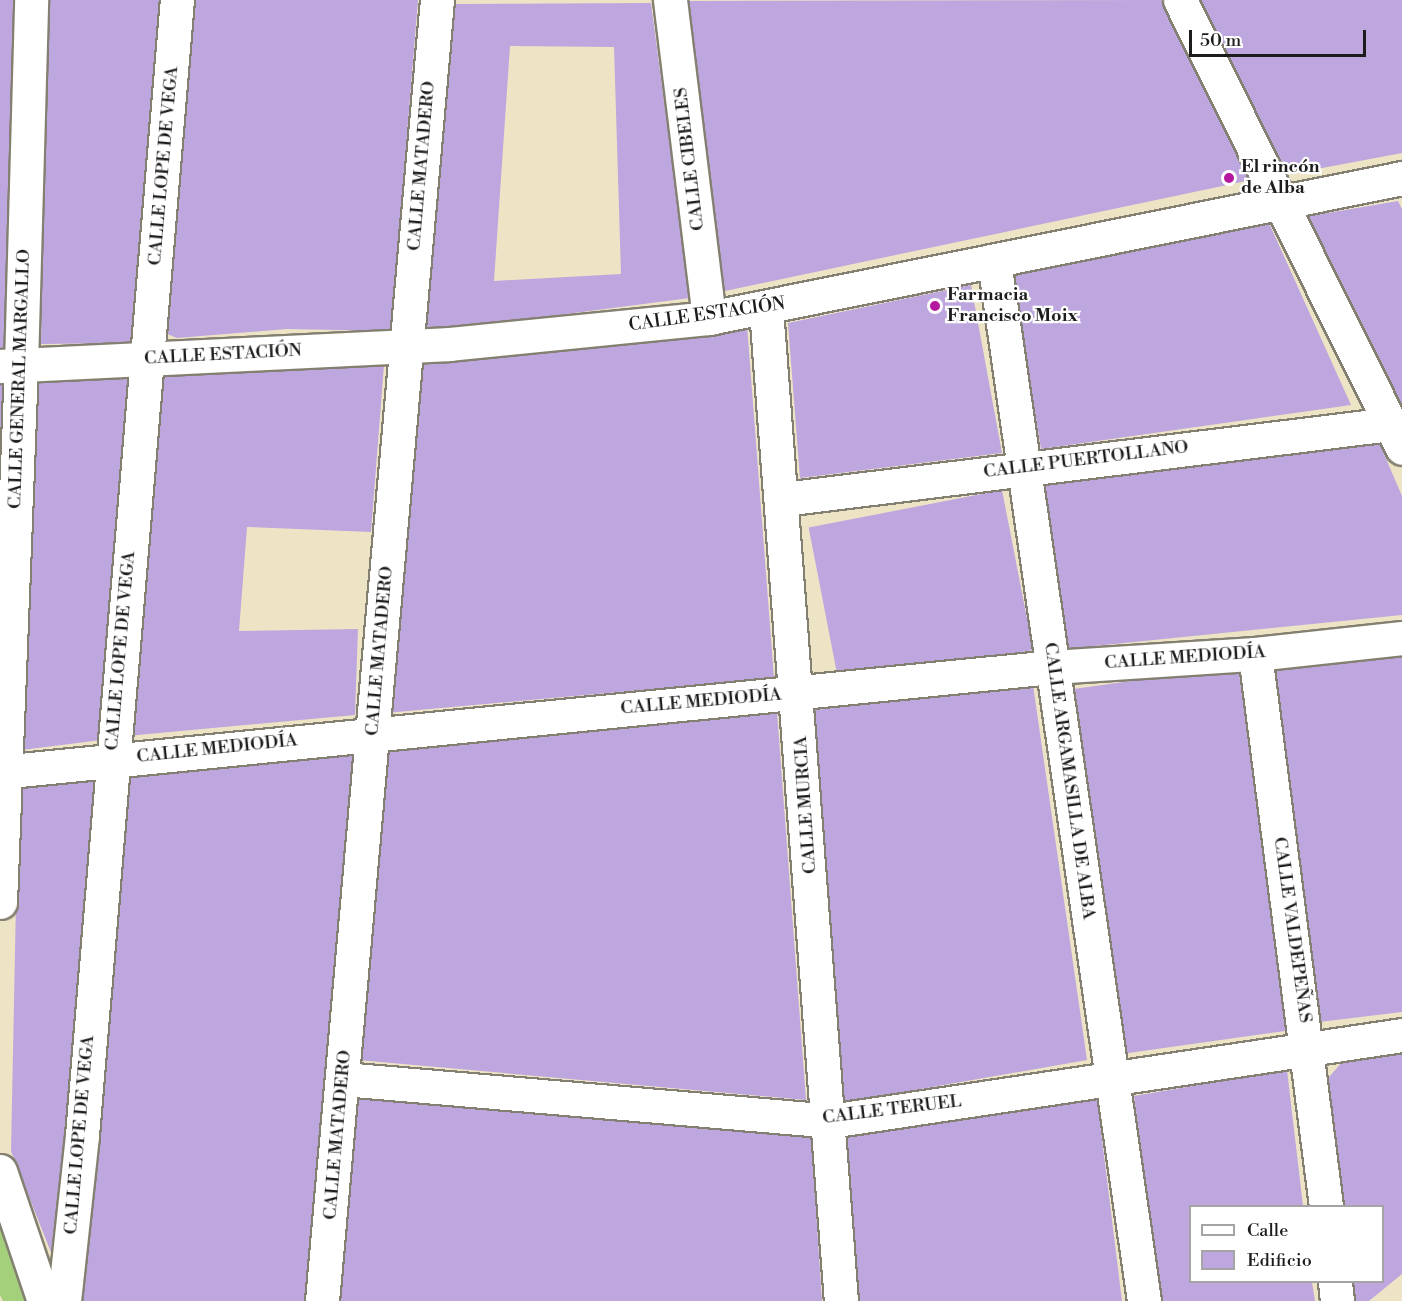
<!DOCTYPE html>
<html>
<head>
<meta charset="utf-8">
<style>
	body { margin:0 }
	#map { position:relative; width:1402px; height:1301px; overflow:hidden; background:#ede4c6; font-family:"Libre Bodoni",serif }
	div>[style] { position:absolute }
	.green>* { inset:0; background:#a4cf7b }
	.building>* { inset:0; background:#bea7de; transform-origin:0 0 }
	.roads { filter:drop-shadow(2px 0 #848071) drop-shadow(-2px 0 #848071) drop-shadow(0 2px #848071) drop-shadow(0 -2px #848071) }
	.minor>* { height:33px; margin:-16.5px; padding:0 16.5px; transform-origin:16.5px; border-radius:16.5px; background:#fff }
	.dots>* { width:16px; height:16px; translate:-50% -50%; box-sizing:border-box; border:3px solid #fff; border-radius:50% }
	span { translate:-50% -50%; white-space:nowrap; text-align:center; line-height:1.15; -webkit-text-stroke:4.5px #fff; paint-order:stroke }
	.street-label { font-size:18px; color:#1c1c1c }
	.poi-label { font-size:18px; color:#1c1c1c; font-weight:700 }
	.left { translate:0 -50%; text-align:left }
	.legend { position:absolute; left:1189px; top:1205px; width:195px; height:78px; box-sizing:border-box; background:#fff; border:2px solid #a4a4a4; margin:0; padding:8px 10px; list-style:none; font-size:18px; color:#1c1c1c }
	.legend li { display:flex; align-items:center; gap:12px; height:30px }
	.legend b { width:30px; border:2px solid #a4a4a4 }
	.scale { position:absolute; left:1189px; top:30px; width:177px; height:27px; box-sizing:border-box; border:3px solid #1c1c1c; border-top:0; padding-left:8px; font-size:18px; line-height:21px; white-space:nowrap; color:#1c1c1c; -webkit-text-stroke:4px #fff; paint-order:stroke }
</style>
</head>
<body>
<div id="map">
	<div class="green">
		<i style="clip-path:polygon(0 1215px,19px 1264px,26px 1301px,3px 1301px,0 1295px)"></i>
	</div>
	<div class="building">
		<i style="clip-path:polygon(0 0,22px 0,10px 347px,0 348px)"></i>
		<i style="clip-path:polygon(45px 0,166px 0,134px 343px,41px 344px)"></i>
		<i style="clip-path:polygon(191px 0,418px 0,391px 331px,287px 329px,177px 338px,165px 333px)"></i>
		<i style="clip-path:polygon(1161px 0,1251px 180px,725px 291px,685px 1px)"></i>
		<i style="clip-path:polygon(1200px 0,1402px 0,1402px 153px,1285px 175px)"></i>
		<i style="clip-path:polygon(evenodd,651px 3px,690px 298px,419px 333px,454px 4px,651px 3px,510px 46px,614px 47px,621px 274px,494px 281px,510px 46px)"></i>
		<i style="clip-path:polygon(1398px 201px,1402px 209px,1402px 417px,1304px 217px)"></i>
		<i style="clip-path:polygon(1269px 223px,1351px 405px,1041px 449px,1012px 271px)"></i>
		<i style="clip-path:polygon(971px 285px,1002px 453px,800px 478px,788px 323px)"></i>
		<i style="clip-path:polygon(747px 325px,774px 678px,386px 713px,418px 358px,666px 341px)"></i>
		<i style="clip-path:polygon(384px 365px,371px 532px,247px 527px,239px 631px,358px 629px,355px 715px,127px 736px,160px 376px)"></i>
		<i style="clip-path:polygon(138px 372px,101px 740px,22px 750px,31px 388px,46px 377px)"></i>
		<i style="clip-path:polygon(0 381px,5px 381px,2px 460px,0 460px)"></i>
		<i style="clip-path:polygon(1378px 440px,1402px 496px,1402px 615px,1065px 649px,1042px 478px)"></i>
		<i style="left:1002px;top:490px;width:163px;height:197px;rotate:79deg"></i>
		<i style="clip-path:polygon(1402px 653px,1402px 1012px,1319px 1022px,1274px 668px)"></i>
		<i style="left:1238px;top:666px;width:368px;height:166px;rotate:82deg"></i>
		<i style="clip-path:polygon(1033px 685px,1087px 1060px,841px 1103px,815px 710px)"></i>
		<i style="clip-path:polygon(777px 712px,806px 1100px,358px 1060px,386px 748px)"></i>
		<i style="clip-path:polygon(344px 751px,356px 753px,310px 1301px,83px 1301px,126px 776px)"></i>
		<i style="clip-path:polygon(94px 773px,99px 784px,54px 1260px,11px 1151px,18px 801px,20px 788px,28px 782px)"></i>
		<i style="clip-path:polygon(1402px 1053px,1402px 1274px,1369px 1301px,1354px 1301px,1351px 1282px,1382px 1282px,1382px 1206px,1341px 1206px,1324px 1083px,1342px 1062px)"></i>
		<i style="clip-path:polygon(1287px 1070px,1303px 1206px,1190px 1206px,1190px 1282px,1312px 1282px,1315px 1301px,1162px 1301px,1134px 1096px)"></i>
		<i style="clip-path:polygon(358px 1099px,811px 1134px,822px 1301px,334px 1301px,351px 1108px)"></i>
		<i style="clip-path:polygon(1097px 1099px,1122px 1301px,856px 1301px,844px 1138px)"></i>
	</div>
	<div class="roads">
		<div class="minor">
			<i style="left:670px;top:0;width:320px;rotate:83deg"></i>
			<i style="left:1180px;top:0;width:500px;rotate:63.6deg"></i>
			<i style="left:994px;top:261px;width:1051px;rotate:81.79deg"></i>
			<i style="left:766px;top:309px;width:995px;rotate:85.68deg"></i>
			<i style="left:0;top:366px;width:450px;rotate:-2.8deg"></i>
			<i style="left:449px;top:344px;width:261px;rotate:-5.7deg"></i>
			<i style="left:709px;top:318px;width:707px;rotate:-11.42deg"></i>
			<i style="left:783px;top:499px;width:612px;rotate:-7.04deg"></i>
			<i style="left:1255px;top:654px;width:557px;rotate:82.67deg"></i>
			<i style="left:0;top:772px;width:1057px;rotate:-5.7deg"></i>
			<i style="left:1052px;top:667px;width:203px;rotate:-3.7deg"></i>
			<i style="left:1255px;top:654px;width:148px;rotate:-6.2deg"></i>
			<i style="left:0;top:902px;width:537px;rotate:-87.76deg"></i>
			<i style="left:21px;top:365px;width:365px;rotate:-88.4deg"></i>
			<i style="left:343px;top:1079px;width:489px;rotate:4.9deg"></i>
			<i style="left:830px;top:1121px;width:578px;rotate:-8.55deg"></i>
			<i style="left:0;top:1171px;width:137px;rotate:71.3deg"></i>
			<i style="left:1335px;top:1282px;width:19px;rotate:84deg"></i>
			<i style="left:64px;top:1301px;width:167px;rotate:-83.8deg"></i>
			<i style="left:82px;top:1135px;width:1139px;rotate:-85.22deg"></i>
			<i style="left:322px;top:1301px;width:1306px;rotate:-84.95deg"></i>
		</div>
	</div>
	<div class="dots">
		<i style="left:1229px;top:178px;background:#b5179e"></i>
		<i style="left:935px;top:306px;background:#b5179e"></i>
	</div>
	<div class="street-label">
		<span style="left:690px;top:159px;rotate:-97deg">CALLE CIBELES</span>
		<span style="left:164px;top:166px;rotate:-85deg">CALLE LOPE DE VEGA</span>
		<span style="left:422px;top:166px;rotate:-85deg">CALLE MATADERO</span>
		<span style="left:707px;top:315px;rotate:-8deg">CALLE ESTACIÓN</span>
		<span style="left:223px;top:355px;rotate:-3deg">CALLE ESTACIÓN</span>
		<span style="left:20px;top:379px;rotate:-88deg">CALLE GENERAL MARGALLO</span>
		<span style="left:1086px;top:460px;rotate:-7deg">CALLE PUERTOLLANO</span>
		<span style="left:121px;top:651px;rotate:-85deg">CALLE LOPE DE VEGA</span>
		<span style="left:380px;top:651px;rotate:-85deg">CALLE MATADERO</span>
		<span style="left:1185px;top:658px;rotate:-4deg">CALLE MEDIODÍA</span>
		<span style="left:701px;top:702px;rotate:-5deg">CALLE MEDIODÍA</span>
		<span style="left:217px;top:749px;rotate:-6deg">CALLE MEDIODÍA</span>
		<span style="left:1069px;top:781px;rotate:82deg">CALLE ARGAMASILLA DE ALBA</span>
		<span style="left:806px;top:805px;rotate:-94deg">CALLE MURCIA</span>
		<span style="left:1292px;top:930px;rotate:82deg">CALLE VALDEPEÑAS</span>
		<span style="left:892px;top:1110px;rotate:-7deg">CALLE TERUEL</span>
		<span style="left:80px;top:1135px;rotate:-85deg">CALLE LOPE DE VEGA</span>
		<span style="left:338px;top:1135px;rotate:-85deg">CALLE MATADERO</span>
	</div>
	<div class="poi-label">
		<span class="left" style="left:1241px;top:178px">El rincón<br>de Alba</span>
		<span class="left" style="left:947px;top:306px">Farmacia<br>Francisco Moix</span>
	</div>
	<ul class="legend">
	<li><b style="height:8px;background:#fff"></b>Calle</li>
	<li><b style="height:16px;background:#bea7de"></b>Edificio</li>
	</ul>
	<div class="scale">50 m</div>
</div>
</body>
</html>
